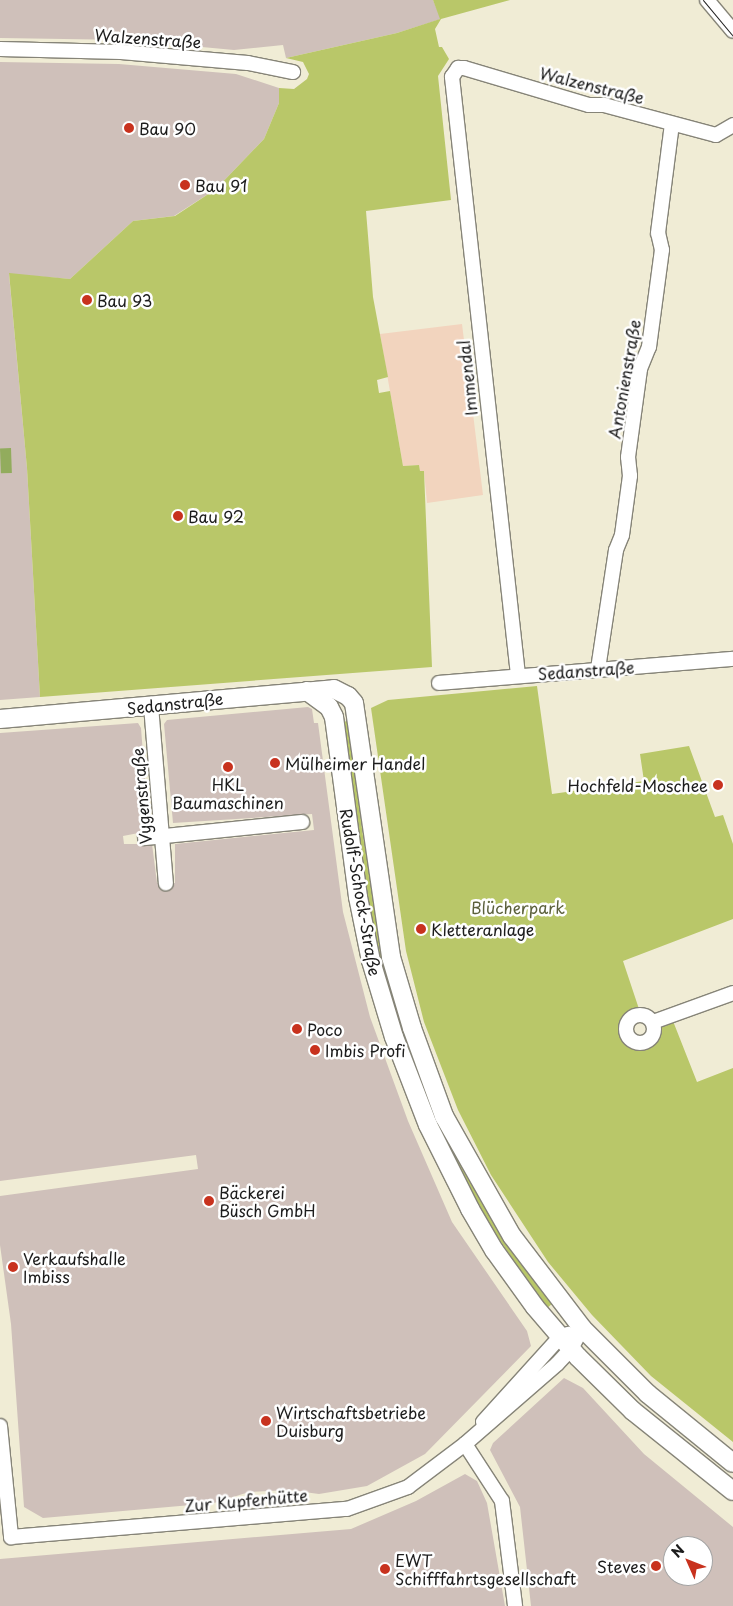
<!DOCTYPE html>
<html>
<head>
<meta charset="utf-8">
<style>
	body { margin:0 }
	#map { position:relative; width:733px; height:1606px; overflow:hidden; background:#f0ecd5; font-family:"Playpen Sans",sans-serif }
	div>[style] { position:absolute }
	.built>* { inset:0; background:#f2d4be }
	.industrial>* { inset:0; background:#cfc0ba }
	.green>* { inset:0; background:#b9c769 }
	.forest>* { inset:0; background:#92ac5d; transform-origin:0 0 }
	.roads { filter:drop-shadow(1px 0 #868478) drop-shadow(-1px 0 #868478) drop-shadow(0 1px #868478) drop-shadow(0 -1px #868478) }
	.minor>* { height:14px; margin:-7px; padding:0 7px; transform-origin:7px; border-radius:7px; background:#fff }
	.minor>.ring { margin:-7px; padding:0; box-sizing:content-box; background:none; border:14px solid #fff; border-radius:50% }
	.major>* { height:18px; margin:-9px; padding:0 9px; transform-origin:9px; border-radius:9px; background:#fff }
	.tram>* { height:1px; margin:-0.5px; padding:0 0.5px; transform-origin:0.5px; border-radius:0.5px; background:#1c1c1c }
	.dots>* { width:14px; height:14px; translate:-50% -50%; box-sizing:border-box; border:2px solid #fff; border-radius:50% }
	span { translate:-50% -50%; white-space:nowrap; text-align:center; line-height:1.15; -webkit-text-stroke:5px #fff; paint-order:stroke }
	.street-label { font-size:16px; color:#1c1c1c }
	.poi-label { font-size:16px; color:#1c1c1c }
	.left { translate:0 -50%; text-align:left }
	.right { translate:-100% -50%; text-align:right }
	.park-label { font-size:16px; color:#5b603b }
	.north { position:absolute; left:663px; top:1536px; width:50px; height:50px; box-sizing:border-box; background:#fff; border:1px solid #a4a4a4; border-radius:50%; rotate:314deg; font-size:14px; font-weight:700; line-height:20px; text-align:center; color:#1c1c1c }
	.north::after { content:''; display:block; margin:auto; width:18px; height:22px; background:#c8321e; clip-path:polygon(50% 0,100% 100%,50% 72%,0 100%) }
</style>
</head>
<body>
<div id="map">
	<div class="built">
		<i style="clip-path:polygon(462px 324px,483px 495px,427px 503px,424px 471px,420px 472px,419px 465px,403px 466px,380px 334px)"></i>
	</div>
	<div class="industrial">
		<i style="clip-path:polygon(0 0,433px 0,441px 19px,397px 33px,286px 58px,283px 45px,234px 50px,127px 40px,0 38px)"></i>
		<i style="clip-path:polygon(0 62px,119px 64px,236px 74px,279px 88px,279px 103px,264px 139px,216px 189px,174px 216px,133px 221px,70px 279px,9px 274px,27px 468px,40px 697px,0 700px)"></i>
		<i style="clip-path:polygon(308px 707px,312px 709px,314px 723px,318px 723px,343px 912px,370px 1017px,408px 1121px,452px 1222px,527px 1331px,531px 1346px,425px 1454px,367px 1486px,319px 1494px,289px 1490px,249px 1492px,214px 1503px,43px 1518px,24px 1507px,11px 1324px,0 1245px,0 1196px,198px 1169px,196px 1155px,0 1181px,0 733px,138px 723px,141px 728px,149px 831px,123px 836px,124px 844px,152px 844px,157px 883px,175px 883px,175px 844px,314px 830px,312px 814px,173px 823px,164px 724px,167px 720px)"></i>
		<i style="clip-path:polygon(evenodd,564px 1378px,583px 1388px,644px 1454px,733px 1527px,733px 1606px,531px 1606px,520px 1507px,490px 1450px,493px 1443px,564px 1378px,673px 1546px,703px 1546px,703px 1576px,673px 1576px,673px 1546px)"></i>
		<i style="clip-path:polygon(465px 1474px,477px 1481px,487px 1503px,505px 1606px,0 1606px,0 1559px,351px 1529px,416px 1501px)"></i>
	</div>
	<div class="green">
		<i style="clip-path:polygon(433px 0,510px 0,441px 19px,435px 29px,439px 47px,442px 47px,449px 59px,438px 76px,451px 200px,366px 211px,373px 297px,388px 377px,377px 380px,379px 393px,390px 391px,403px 466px,419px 465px,420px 471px,424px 471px,432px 667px,40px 697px,27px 468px,9px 273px,70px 279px,133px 221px,175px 216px,216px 189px,264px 139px,279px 103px,279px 88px,294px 89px,307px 79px,309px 74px,303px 62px,286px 58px,397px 33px,440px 19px)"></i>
		<i style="clip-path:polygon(537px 686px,552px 794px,644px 781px,640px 754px,689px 746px,715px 817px,723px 815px,733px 844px,733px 919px,623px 961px,641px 1015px,632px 1017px,626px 1025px,631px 1040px,646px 1042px,654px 1028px,671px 1016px,697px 1082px,733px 1068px,733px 1442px,651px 1376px,592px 1315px,548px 1262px,491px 1175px,458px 1110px,424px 1022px,406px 951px,371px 708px,388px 700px)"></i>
		<i style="clip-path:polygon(348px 721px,363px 836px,378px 923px,439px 1122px,482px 1203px,519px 1258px,553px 1303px,546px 1309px,477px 1206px,435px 1124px,388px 996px,371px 925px,342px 722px)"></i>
	</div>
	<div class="forest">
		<i style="left:11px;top:448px;width:25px;height:11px;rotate:88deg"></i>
	</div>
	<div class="roads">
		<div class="minor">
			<i style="left:707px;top:0;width:40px;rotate:50deg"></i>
			<i style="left:0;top:49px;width:121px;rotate:1.4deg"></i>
			<i style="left:121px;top:52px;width:127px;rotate:5deg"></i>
			<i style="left:248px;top:63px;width:46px;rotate:11.3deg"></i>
			<i style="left:598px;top:669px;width:120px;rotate:-81.4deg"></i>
			<i style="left:616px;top:550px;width:16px;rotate:-68deg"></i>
			<i style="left:622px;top:535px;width:60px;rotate:-82.3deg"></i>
			<i style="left:630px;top:476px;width:19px;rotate:-96deg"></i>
			<i style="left:628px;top:457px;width:89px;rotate:-82.2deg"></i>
			<i style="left:640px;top:369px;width:24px;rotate:-68deg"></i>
			<i style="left:649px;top:347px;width:98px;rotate:-82.4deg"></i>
			<i style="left:662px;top:250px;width:17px;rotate:-103deg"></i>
			<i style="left:658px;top:233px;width:110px;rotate:-82.7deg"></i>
			<i style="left:518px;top:675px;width:602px;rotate:-96.3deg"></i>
			<i style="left:452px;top:77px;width:11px;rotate:-56deg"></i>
			<i style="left:458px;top:68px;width:6px"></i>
			<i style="left:464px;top:68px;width:130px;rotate:16.5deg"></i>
			<i style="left:589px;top:105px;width:15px"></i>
			<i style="left:604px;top:105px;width:116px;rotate:15deg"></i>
			<i style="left:716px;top:135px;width:20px;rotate:-30deg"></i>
			<i style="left:439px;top:683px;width:295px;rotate:-4.7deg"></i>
			<i style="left:151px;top:706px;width:178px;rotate:85.2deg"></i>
			<i style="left:145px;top:838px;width:158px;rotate:-5.8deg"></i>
			<i class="ring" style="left:626px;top:1015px;width:14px;height:14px"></i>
			<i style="left:653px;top:1022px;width:85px;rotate:-19.9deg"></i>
			<i style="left:483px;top:1422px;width:115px;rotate:-47.8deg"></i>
			<i style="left:560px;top:1337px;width:9px;rotate:-21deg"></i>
			<i style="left:0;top:1426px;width:112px;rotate:84.3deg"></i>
			<i style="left:11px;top:1537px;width:337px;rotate:-4.8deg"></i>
			<i style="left:347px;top:1509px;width:65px;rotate:-19.8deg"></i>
			<i style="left:408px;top:1487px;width:71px;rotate:-37deg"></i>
			<i style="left:465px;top:1444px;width:122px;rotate:-41deg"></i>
			<i style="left:557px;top:1364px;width:21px;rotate:-47deg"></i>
			<i style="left:571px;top:1349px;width:24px;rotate:-62deg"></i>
			<i style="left:465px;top:1444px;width:68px;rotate:57deg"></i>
			<i style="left:502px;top:1501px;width:106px;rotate:82.9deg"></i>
		</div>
		<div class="major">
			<i style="left:307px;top:691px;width:27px;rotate:36deg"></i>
			<i style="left:329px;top:707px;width:11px;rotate:63deg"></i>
			<i style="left:334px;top:717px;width:182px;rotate:82.4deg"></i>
			<i style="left:358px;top:897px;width:65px;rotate:78.5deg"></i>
			<i style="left:371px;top:961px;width:79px;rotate:73.2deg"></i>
			<i style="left:394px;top:1037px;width:94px;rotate:68.9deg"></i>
			<i style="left:428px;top:1125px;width:94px;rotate:63.4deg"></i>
			<i style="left:470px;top:1209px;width:48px;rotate:59.7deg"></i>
			<i style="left:494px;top:1250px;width:70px;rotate:54.3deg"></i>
			<i style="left:535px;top:1307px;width:66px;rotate:49.3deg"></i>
			<i style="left:578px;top:1357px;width:77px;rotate:44.5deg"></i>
			<i style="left:633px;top:1411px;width:128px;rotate:38.7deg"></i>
			<i style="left:0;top:719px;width:335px;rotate:-5.1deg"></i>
			<i style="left:334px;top:689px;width:16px;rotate:27deg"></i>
			<i style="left:348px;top:696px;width:9px;rotate:49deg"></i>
			<i style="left:354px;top:703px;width:257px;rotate:81.7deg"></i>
			<i style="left:391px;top:957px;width:74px;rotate:73.5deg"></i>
			<i style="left:412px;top:1028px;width:94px;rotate:70deg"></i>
			<i style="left:444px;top:1116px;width:138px;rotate:60.5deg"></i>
			<i style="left:512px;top:1236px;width:116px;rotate:52.7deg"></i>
			<i style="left:582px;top:1328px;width:93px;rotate:45deg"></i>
			<i style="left:648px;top:1394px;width:109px;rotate:39.1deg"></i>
		</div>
	</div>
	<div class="tram">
		<i style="left:703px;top:0;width:47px;rotate:50.2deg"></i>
	</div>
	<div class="dots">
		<i style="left:129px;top:128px;background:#c8321e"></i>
		<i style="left:185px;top:185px;background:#c8321e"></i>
		<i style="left:87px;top:300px;background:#c8321e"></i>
		<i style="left:178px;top:516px;background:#c8321e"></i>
		<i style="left:275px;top:763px;background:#c8321e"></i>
		<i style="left:228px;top:767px;background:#c8321e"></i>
		<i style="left:718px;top:785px;background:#c8321e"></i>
		<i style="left:421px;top:929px;background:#c8321e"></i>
		<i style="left:297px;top:1029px;background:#c8321e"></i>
		<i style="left:315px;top:1050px;background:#c8321e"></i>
		<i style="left:209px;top:1201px;background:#c8321e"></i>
		<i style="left:13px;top:1267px;background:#c8321e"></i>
		<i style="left:266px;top:1421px;background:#c8321e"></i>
		<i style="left:656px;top:1566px;background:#c8321e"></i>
		<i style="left:385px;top:1569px;background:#c8321e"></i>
	</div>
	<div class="street-label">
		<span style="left:148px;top:38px;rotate:4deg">Walzenstraße</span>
		<span style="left:592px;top:85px;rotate:14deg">Walzenstraße</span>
		<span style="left:467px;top:378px;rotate:-96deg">Immendal</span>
		<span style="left:624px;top:379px;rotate:-80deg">Antonienstraße</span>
		<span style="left:586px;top:670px;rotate:-4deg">Sedanstraße</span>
		<span style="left:175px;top:703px;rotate:-6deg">Sedanstraße</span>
		<span style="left:141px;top:796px;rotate:-95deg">Vygenstraße</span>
		<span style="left:361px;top:892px;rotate:80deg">Rudolf-Schock-Straße</span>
		<span style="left:246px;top:1500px;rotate:-5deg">Zur Kupferhütte</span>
	</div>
	<div class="poi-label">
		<span class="left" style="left:139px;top:128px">Bau 90</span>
		<span class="left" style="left:195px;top:185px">Bau 91</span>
		<span class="left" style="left:97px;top:300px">Bau 93</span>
		<span class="left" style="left:188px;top:516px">Bau 92</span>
		<span class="left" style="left:285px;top:763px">Mülheimer Handel</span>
		<span style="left:228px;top:793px">HKL<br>Baumaschinen</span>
		<span class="right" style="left:708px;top:785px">Hochfeld-Moschee</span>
		<span class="left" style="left:431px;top:929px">Kletteranlage</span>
		<span class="left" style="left:307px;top:1029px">Poco</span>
		<span class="left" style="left:325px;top:1050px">Imbis Profi</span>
		<span class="left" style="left:219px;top:1201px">Bäckerei<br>Büsch GmbH</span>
		<span class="left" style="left:23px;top:1267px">Verkaufshalle<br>Imbiss</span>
		<span class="left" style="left:276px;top:1421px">Wirtschaftsbetriebe<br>Duisburg</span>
		<span class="left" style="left:395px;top:1569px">EWT<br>Schifffahrtsgesellschaft</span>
		<span class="right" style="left:646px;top:1566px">Steves</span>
	</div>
	<div class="park-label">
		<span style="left:518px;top:907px">Blücherpark</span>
	</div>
	<div class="north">N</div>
</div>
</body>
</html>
